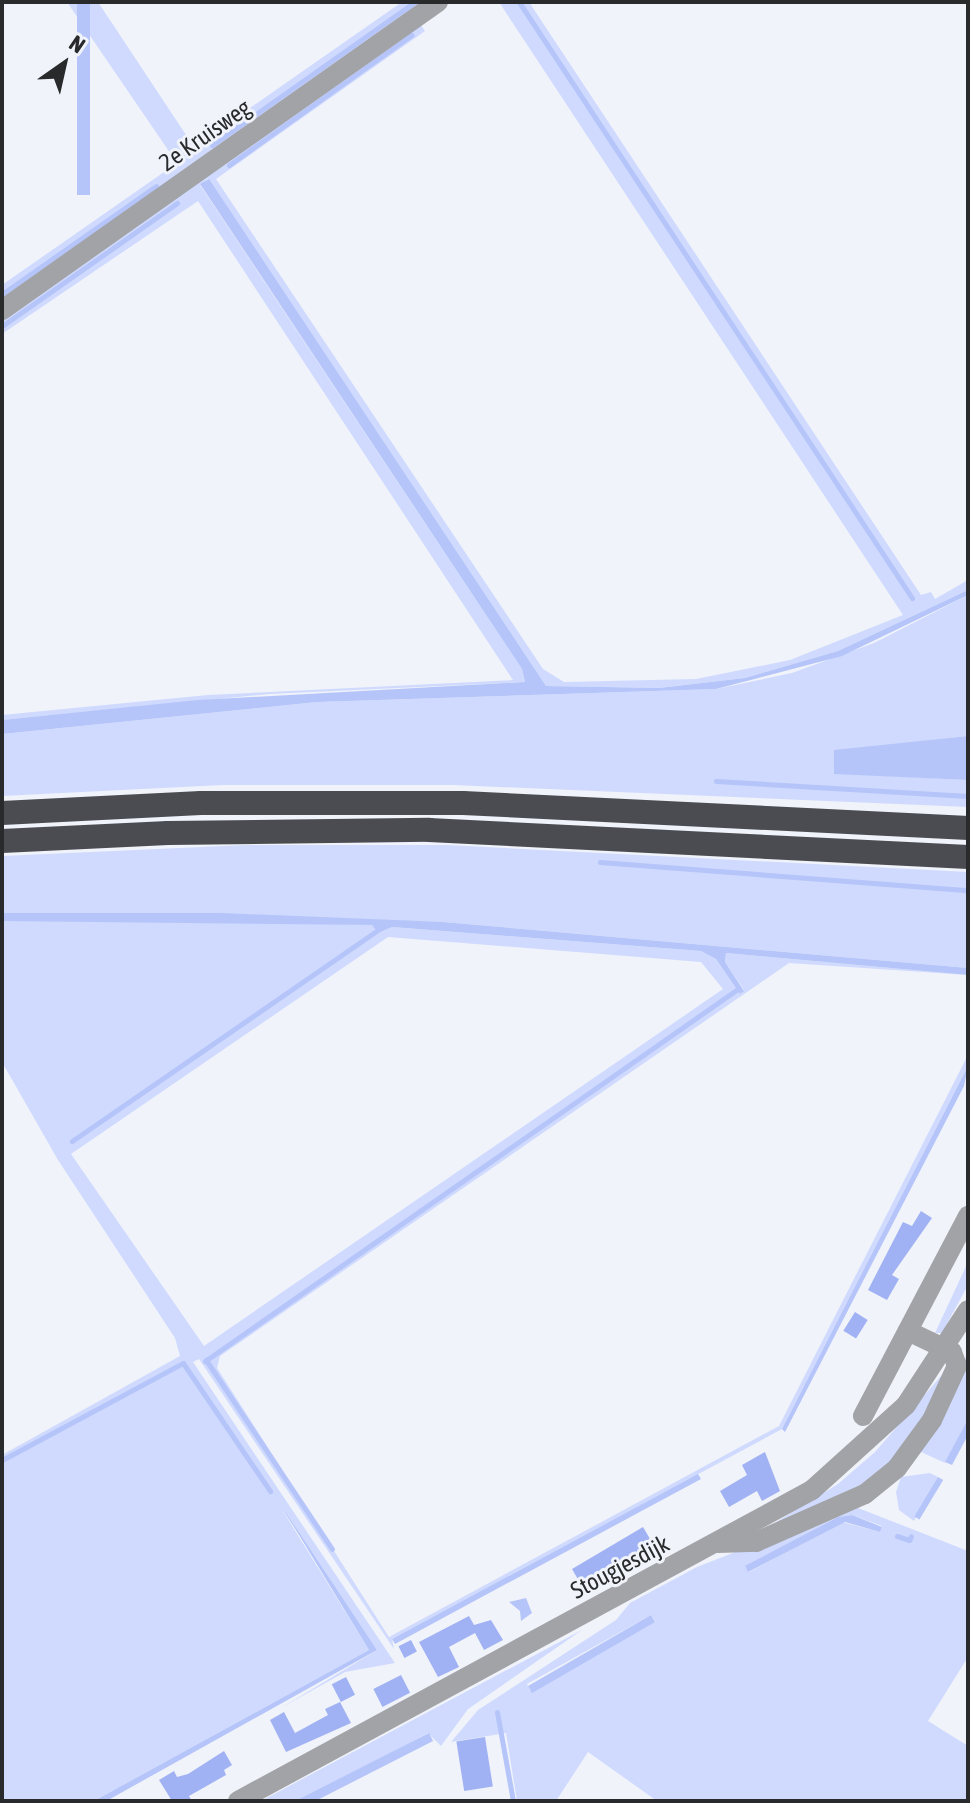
<!DOCTYPE html>
<html>
<head>
<meta charset="utf-8">
<style>
	body { margin:0 }
	#map { position:relative; width:970px; height:1803px; overflow:hidden; background:#f0f3fa; font-family:"Asap Condensed",sans-serif }
	div>[style] { position:absolute }
	.green>* { inset:0; background:#cfdafe }
	.water>* { inset:0; background:#b5c4f9; transform-origin:0 0 }
	.stream>* { height:5px; margin:-2.5px; padding:0 2.5px; transform-origin:2.5px; border-radius:2.5px; background:#b5c4f9 }
	.building>* { inset:0; background:#a0b2f3; transform-origin:0 0 }
	.minor>* { height:20px; margin:-10px; padding:0 10px; transform-origin:10px; border-radius:10px; background:#a2a3a7 }
	.highway>* { height:24px; margin:-12px; padding:0 12px; transform-origin:12px; border-radius:12px; background:#4a4c52 }
	span { translate:-50% -50%; white-space:nowrap; text-align:center; line-height:1.15; -webkit-text-stroke:6px #f0f3fa; paint-order:stroke }
	.street-label { font-size:24px; color:#292a2c }
	.frame { position:absolute; inset:0; border:4px solid #292a2c; pointer-events:none }
	.north { position:absolute; left:24px; top:24px; width:80px; height:80px; -webkit-text-stroke:6px #f0f3fa; paint-order:stroke; rotate:34deg; font-size:22px; font-weight:700; line-height:32px; text-align:center; color:#292a2c }
	.north::after { content:''; display:block; margin:auto; width:28px; height:36px; background:#292a2c; clip-path:polygon(50% 0,100% 100%,50% 72%,0 100%) }
</style>
</head>
<body>
<div id="map">
	<div class="green">
		<i style="clip-path:polygon(67px 2px,98px 2px,194px 147px,402px 2px,432px 2px,2px 306px,2px 285px,177px 163px)"></i>
		<i style="clip-path:polygon(499px 2px,529px 2px,921px 595px,931px 592px,935px 599px,968px 580px,968px 590px,838px 651px,745px 678px,659px 688px,546px 686px,208px 179px,200px 185px,522px 669px,525px 682px,270px 694px,2px 720px,2px 715px,208px 695px,513px 680px,198px 201px,2px 334px,2px 314px,418px 21px,425px 31px,216px 179px,543px 669px,564px 682px,696px 679px,790px 660px,903px 615px)"></i>
		<i style="clip-path:polygon(968px 595px,968px 736px,834px 751px,834px 773px,968px 780px,968px 807px,454px 785px,222px 785px,2px 796px,2px 734px,317px 702px,716px 689px,792px 673px,874px 643px)"></i>
		<i style="clip-path:polygon(246px 845px,447px 845px,968px 872px,968px 968px,443px 922px,2px 913px,2px 856px)"></i>
		<i style="clip-path:polygon(evenodd,204px 920px,372px 925px,378px 933px,392px 927px,701px 951px,716px 959px,740px 994px,744px 990px,725px 962px,726px 953px,968px 975px,789px 963px,220px 1356px,217px 1368px,389px 1637px,779px 1426px,968px 1055px,968px 1066px,782px 1429px,392px 1639px,394px 1649px,199px 1359px,193px 1362px,395px 1663px,345px 1672px,281px 1708px,377px 1650px,281px 1508px,369px 1650px,94px 1801px,2px 1801px,2px 1455px,180px 1356px,175px 1338px,58px 1160px,2px 1062px,2px 921px,204px 920px,388px 937px,701px 962px,723px 989px,204px 1346px,71px 1154px,388px 937px)"></i>
		<i style="clip-path:polygon(968px 1262px,968px 1285px,942px 1333px,935px 1333px)"></i>
		<i style="clip-path:polygon(968px 1353px,968px 1419px,945px 1463px,917px 1450px)"></i>
		<i style="clip-path:polygon(948px 1368px,932px 1410px,878px 1477px,752px 1537px,838px 1484px,875px 1452px)"></i>
		<i style="clip-path:polygon(930px 1473px,938px 1477px,914px 1521px,899px 1510px,896px 1492px,901px 1477px)"></i>
		<i style="clip-path:polygon(evenodd,853px 1506px,968px 1551px,968px 1657px,928px 1721px,968px 1746px,968px 1801px,657px 1801px,588px 1752px,556px 1801px,517px 1801px,506px 1733px,451px 1742px,478px 1710px,616px 1620px,630px 1603px,697px 1567px,853px 1506px,852px 1515px,882px 1526px,880px 1532px,842px 1522px,749px 1572px,745px 1567px,838px 1517px,852px 1515px,853px 1506px,651px 1615px,655px 1621px,530px 1690px,527px 1684px,651px 1615px)"></i>
		<i style="clip-path:polygon(582px 1630px,468px 1709px,441px 1746px,428px 1733px,301px 1801px,261px 1801px)"></i>
	</div>
	<div class="water">
		<i style="left:77px;top:2px;width:13px;height:193px"></i>
		<i style="clip-path:polygon(209px 179px,546px 686px,659px 688px,745px 678px,838px 651px,968px 590px,968px 595px,842px 656px,716px 689px,317px 702px,2px 734px,2px 720px,198px 700px,525px 682px,522px 669px,200px 184px)"></i>
		<i style="clip-path:polygon(968px 736px,968px 780px,834px 774px,834px 750px)"></i>
		<i style="clip-path:polygon(2px 913px,221px 913px,443px 922px,968px 968px,968px 975px,726px 953px,725px 962px,744px 991px,740px 994px,716px 959px,701px 951px,392px 927px,378px 933px,372px 925px,2px 921px)"></i>
		<i style="clip-path:polygon(968px 1066px,964px 1086px,785px 1432px,782px 1429px)"></i>
		<i style="clip-path:polygon(968px 1419px,968px 1435px,952px 1465px,945px 1462px)"></i>
		<i style="clip-path:polygon(698px 1474px,701px 1479px,467px 1605px,395px 1644px,392px 1639px)"></i>
		<i style="left:938px;top:1477px;width:6px;height:46px;rotate:31deg"></i>
		<i style="clip-path:polygon(282px 1507px,377px 1650px,110px 1799px,94px 1801px,369px 1650px)"></i>
		<i style="clip-path:polygon(852px 1515px,882px 1527px,880px 1532px,845px 1522px,748px 1572px,745px 1566px,838px 1517px)"></i>
		<i style="clip-path:polygon(526px 1598px,532px 1613px,521px 1621px,520px 1611px,509px 1602px)"></i>
		<i style="left:651px;top:1615px;width:8px;height:142px;rotate:60deg"></i>
		<i style="left:429px;top:1733px;width:9px;height:145px;rotate:63deg"></i>
	</div>
	<div class="stream">
		<i style="left:519px;top:2px;width:714px;rotate:56.6deg"></i>
		<i style="left:212px;top:145px;width:248px;rotate:-35.2deg"></i>
		<i style="left:229px;top:165px;width:224px;rotate:-35.5deg"></i>
		<i style="left:2px;top:294px;width:188px;rotate:-35deg"></i>
		<i style="left:2px;top:326px;width:214px;rotate:-35.1deg"></i>
		<i style="left:716px;top:781px;width:252px;rotate:3.4deg"></i>
		<i style="left:600px;top:862px;width:369px;rotate:4.4deg"></i>
		<i style="left:72px;top:1141px;width:375px;rotate:-34.6deg"></i>
		<i style="left:206px;top:1360px;width:227px;rotate:56.3deg"></i>
		<i style="left:205px;top:1361px;width:651px;rotate:-34.93deg"></i>
		<i style="left:2px;top:1460px;width:205px;rotate:-28.2deg"></i>
		<i style="left:183px;top:1363px;width:155px;rotate:55.8deg"></i>
		<i style="left:897px;top:1536px;width:13px;rotate:18deg"></i>
		<i style="left:909px;top:1540px;width:4px;rotate:-63deg"></i>
		<i style="left:497px;top:1712px;width:90px;rotate:79.8deg"></i>
	</div>
	<div class="building">
		<i style="clip-path:polygon(921px 1211px,932px 1218px,892px 1275px,899px 1279px,887px 1300px,868px 1290px,903px 1222px,912px 1226px)"></i>
		<i style="left:855px;top:1312px;width:15px;height:22px;rotate:32deg"></i>
		<i style="clip-path:polygon(765px 1452px,780px 1491px,762px 1501px,757px 1491px,729px 1507px,720px 1491px,747px 1475px,742px 1465px)"></i>
		<i style="clip-path:polygon(643px 1527px,656px 1549px,583px 1588px,572px 1569px)"></i>
		<i style="clip-path:polygon(469px 1616px,474px 1625px,491px 1620px,503px 1640px,484px 1650px,475px 1633px,449px 1647px,459px 1667px,438px 1677px,419px 1642px)"></i>
		<i style="left:411px;top:1640px;width:13px;height:14px;rotate:63deg"></i>
		<i style="left:401px;top:1675px;width:20px;height:31px;rotate:63deg"></i>
		<i style="left:346px;top:1677px;width:20px;height:16px;rotate:63deg"></i>
		<i style="clip-path:polygon(340px 1702px,351px 1723px,286px 1752px,270px 1720px,284px 1712px,295px 1733px,328px 1715px,325px 1709px)"></i>
		<i style="left:485px;top:1737px;width:50px;height:29px;rotate:81deg"></i>
		<i style="clip-path:polygon(224px 1751px,232px 1765px,224px 1770px,226px 1775px,189px 1796px,192px 1801px,172px 1801px,159px 1780px,174px 1771px,177px 1777px,188px 1774px)"></i>
	</div>
	<div class="minor">
		<i style="left:2px;top:310px;width:534px;rotate:-35.24deg"></i>
		<i style="left:863px;top:1416px;width:226px;rotate:-62.3deg"></i>
		<i style="left:718px;top:1543px;width:38px;rotate:-2deg"></i>
		<i style="left:756px;top:1542px;width:119px;rotate:-23.8deg"></i>
		<i style="left:865px;top:1494px;width:41px;rotate:-39.1deg"></i>
		<i style="left:897px;top:1468px;width:59px;rotate:-53.9deg"></i>
		<i style="left:932px;top:1420px;width:60px;rotate:-65.2deg"></i>
		<i style="left:957px;top:1366px;width:15px;rotate:-110deg"></i>
		<i style="left:952px;top:1352px;width:49px;rotate:-154.5deg"></i>
		<i style="left:238px;top:1801px;width:653px;rotate:-28.45deg"></i>
		<i style="left:812px;top:1490px;width:127px;rotate:-42.1deg"></i>
		<i style="left:906px;top:1405px;width:113px;rotate:-56.9deg"></i>
	</div>
	<div class="highway">
		<i style="left:2px;top:813px;width:199px;rotate:-2.9deg"></i>
		<i style="left:201px;top:803px;width:262px"></i>
		<i style="left:463px;top:803px;width:506px;rotate:2.83deg"></i>
		<i style="left:2px;top:841px;width:166px;rotate:-2.8deg"></i>
		<i style="left:168px;top:833px;width:261px;rotate:-0.7deg"></i>
		<i style="left:429px;top:830px;width:540px;rotate:2.87deg"></i>
	</div>
	<div class="street-label">
		<span style="left:205px;top:135px;rotate:-35deg">2e Kruisweg</span>
		<span style="left:620px;top:1567px;rotate:-28deg">Stougjesdijk</span>
	</div>
	<div class="frame"></div>
	<div class="north">N</div>
</div>
</body>
</html>
